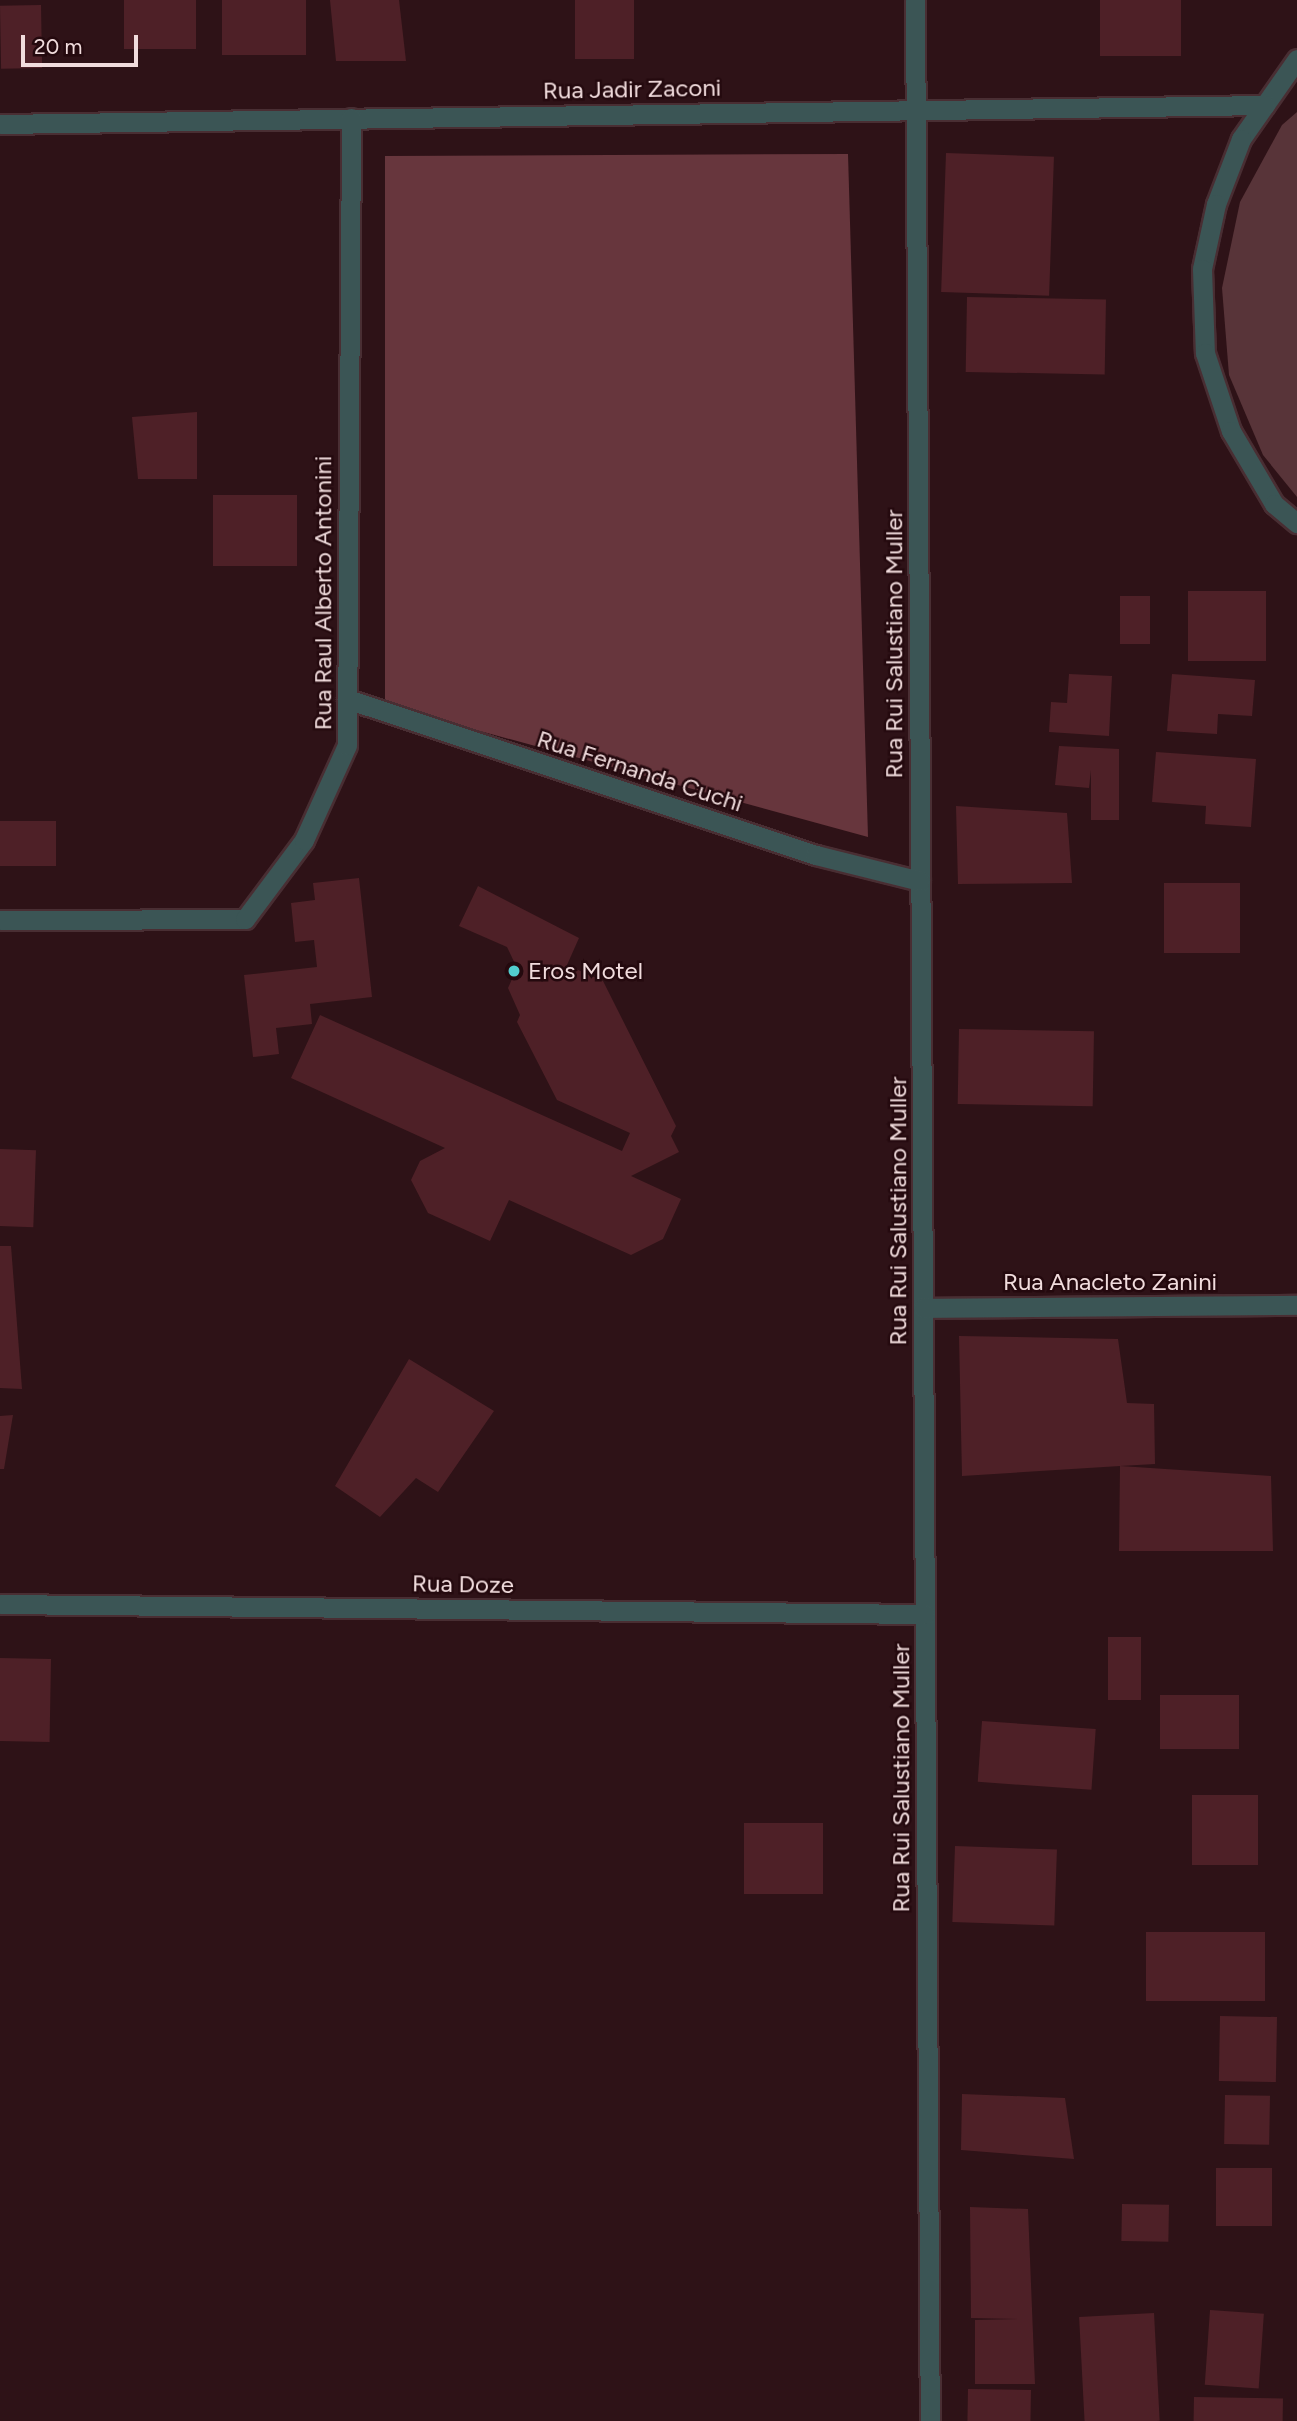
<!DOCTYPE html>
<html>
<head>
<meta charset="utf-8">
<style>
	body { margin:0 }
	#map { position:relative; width:1297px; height:2421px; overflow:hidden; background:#2e1217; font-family:Figtree,sans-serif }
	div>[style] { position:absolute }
	.green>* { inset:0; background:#583439 }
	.forest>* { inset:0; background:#67363d }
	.building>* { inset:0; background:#4e2027; transform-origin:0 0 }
	.roads { filter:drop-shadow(2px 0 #492e33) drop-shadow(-2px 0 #492e33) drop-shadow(0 2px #492e33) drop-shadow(0 -2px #492e33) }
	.minor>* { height:19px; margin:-9.5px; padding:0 9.5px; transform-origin:9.5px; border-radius:9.5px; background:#3b5555 }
	.dots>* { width:19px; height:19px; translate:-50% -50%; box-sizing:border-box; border:4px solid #24090e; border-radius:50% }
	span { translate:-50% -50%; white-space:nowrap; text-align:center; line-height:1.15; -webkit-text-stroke:5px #24090e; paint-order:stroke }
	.street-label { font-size:24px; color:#f1dcdd }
	.poi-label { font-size:24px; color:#f1dcdd }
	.left { translate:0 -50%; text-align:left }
	.scale { position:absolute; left:21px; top:35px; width:117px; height:32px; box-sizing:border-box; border:4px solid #f1dcdd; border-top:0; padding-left:9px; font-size:21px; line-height:24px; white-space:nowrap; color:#f1dcdd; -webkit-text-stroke:5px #24090e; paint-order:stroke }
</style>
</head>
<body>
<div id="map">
	<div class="green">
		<i style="clip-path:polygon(1297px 112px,1297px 497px,1263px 455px,1229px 375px,1222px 288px,1240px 202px,1282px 125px)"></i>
	</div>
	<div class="forest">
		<i style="clip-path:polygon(848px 154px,868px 837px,385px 705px,385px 156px)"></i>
	</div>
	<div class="building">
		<i style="left:124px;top:0;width:72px;height:49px"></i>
		<i style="left:222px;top:0;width:84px;height:55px"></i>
		<i style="clip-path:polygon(330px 0,399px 0,406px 61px,336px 61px)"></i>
		<i style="left:575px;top:0;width:59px;height:59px"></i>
		<i style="left:1100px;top:0;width:81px;height:56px"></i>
		<i style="left:41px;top:5px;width:63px;height:41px;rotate:89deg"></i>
		<i style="left:946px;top:153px;width:108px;height:139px;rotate:2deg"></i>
		<i style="left:967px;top:297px;width:139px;height:75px;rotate:1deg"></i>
		<i style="clip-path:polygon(197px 412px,197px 479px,138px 479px,132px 417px)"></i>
		<i style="left:213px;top:495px;width:84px;height:71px"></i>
		<i style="left:1188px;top:591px;width:78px;height:70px"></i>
		<i style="left:1120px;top:596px;width:30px;height:48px"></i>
		<i style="clip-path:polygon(1069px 674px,1112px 676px,1109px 736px,1049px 732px,1051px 702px,1067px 703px)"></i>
		<i style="clip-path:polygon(1172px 674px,1255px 680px,1252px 716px,1218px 714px,1217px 734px,1167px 731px)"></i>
		<i style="clip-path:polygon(1059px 746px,1119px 749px,1119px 820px,1091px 820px,1091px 770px,1089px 788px,1055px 785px)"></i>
		<i style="clip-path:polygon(1156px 752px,1256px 759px,1251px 827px,1205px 824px,1206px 806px,1152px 802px)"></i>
		<i style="clip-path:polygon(956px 806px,1067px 813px,1072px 883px,958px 884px)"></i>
		<i style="left:0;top:821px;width:56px;height:45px"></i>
		<i style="clip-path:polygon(359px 878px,372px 997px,310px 1004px,312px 1024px,276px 1028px,279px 1054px,253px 1057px,244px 975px,317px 967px,314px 940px,295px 942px,291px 903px,315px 900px,313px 883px)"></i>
		<i style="left:1240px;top:883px;width:70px;height:76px;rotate:90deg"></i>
		<i style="clip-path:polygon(478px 886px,579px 938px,567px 965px,603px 981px,676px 1126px,671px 1136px,679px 1152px,631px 1176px,681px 1199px,663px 1239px,631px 1255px,509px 1200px,490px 1241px,428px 1213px,411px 1180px,420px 1161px,445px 1148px,291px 1078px,320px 1015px,622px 1151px,630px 1133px,557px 1100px,517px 1022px,520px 1015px,508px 988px,517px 968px,507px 947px,459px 926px)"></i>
		<i style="left:959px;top:1029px;width:135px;height:75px;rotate:1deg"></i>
		<i style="left:0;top:1149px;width:36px;height:77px;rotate:2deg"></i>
		<i style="clip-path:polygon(0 1246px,11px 1246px,22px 1389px,0 1388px)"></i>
		<i style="clip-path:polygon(959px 1336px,1118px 1339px,1127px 1403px,1154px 1404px,1155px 1464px,1120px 1466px,1271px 1476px,1273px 1551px,1119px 1551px,1120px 1466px,962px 1476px)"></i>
		<i style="clip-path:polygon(409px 1359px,494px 1411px,438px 1492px,416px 1478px,380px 1517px,335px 1486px)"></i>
		<i style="clip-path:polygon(13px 1415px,4px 1469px,0 1469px,0 1416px)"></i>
		<i style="left:1108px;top:1637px;width:33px;height:63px"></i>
		<i style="left:0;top:1658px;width:51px;height:83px;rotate:1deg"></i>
		<i style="left:1160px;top:1695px;width:79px;height:54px"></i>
		<i style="left:982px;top:1721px;width:114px;height:61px;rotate:4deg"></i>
		<i style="left:1192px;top:1795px;width:66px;height:70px"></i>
		<i style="left:744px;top:1823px;width:79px;height:71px"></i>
		<i style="left:955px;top:1846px;width:102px;height:76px;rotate:2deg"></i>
		<i style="left:1146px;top:1932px;width:119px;height:69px"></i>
		<i style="left:1220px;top:2016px;width:57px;height:65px;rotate:1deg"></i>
		<i style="clip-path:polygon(962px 2094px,1065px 2098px,1074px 2159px,961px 2150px)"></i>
		<i style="left:1225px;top:2095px;width:45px;height:49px;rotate:1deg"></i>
		<i style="left:1216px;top:2168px;width:56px;height:58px"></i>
		<i style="left:1122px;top:2204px;width:47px;height:37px;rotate:1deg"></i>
		<i style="clip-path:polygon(970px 2207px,1028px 2209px,1035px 2384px,975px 2384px,975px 2320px,1018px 2319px,971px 2318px)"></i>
		<i style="left:1210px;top:2310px;width:54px;height:75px;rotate:4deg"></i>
		<i style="left:1154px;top:2313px;width:108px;height:75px;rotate:87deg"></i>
		<i style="left:968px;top:2389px;width:63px;height:32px;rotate:1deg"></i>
		<i style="left:1194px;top:2397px;width:89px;height:24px;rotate:1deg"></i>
	</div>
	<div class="roads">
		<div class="minor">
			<i style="left:915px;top:0;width:2421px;rotate:89.65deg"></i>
			<i style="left:1297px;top:59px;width:98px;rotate:125deg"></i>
			<i style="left:1241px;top:139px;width:70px;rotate:111deg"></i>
			<i style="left:1216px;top:204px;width:66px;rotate:102.2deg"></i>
			<i style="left:1202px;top:269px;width:84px;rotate:88deg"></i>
			<i style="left:1205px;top:353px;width:82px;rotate:71.6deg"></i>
			<i style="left:1231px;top:431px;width:85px;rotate:59.5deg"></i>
			<i style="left:1274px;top:504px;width:30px;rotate:40deg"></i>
			<i style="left:0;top:124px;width:1265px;rotate:-0.86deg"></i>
			<i style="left:347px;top:699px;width:494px;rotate:18.4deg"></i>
			<i style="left:816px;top:855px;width:107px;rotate:14deg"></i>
			<i style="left:0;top:920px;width:245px;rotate:-0.2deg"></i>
			<i style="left:245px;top:919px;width:99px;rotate:-53.2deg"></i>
			<i style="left:304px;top:840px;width:104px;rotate:-65.6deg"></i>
			<i style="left:347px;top:745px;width:627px;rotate:-89.63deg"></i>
			<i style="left:923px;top:1308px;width:374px;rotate:-0.5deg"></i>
			<i style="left:0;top:1604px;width:925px;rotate:0.62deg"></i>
		</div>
	</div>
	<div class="dots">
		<i style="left:514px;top:971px;background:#52cdce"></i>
	</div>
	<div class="street-label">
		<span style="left:632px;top:89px;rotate:-1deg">Rua Jadir Zaconi</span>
		<span style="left:323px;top:593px;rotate:-90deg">Rua Raul Alberto Antonini</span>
		<span style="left:894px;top:644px;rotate:-90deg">Rua Rui Salustiano Muller</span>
		<span style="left:640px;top:771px;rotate:18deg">Rua Fernanda Cuchi</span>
		<span style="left:898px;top:1211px;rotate:-90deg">Rua Rui Salustiano Muller</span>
		<span style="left:1110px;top:1282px">Rua Anacleto Zanini</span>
		<span style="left:463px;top:1584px;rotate:1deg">Rua Doze</span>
		<span style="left:901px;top:1778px;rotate:-90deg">Rua Rui Salustiano Muller</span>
	</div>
	<div class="poi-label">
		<span class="left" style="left:528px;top:971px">Eros Motel</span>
	</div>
	<div class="scale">20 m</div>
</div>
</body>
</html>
